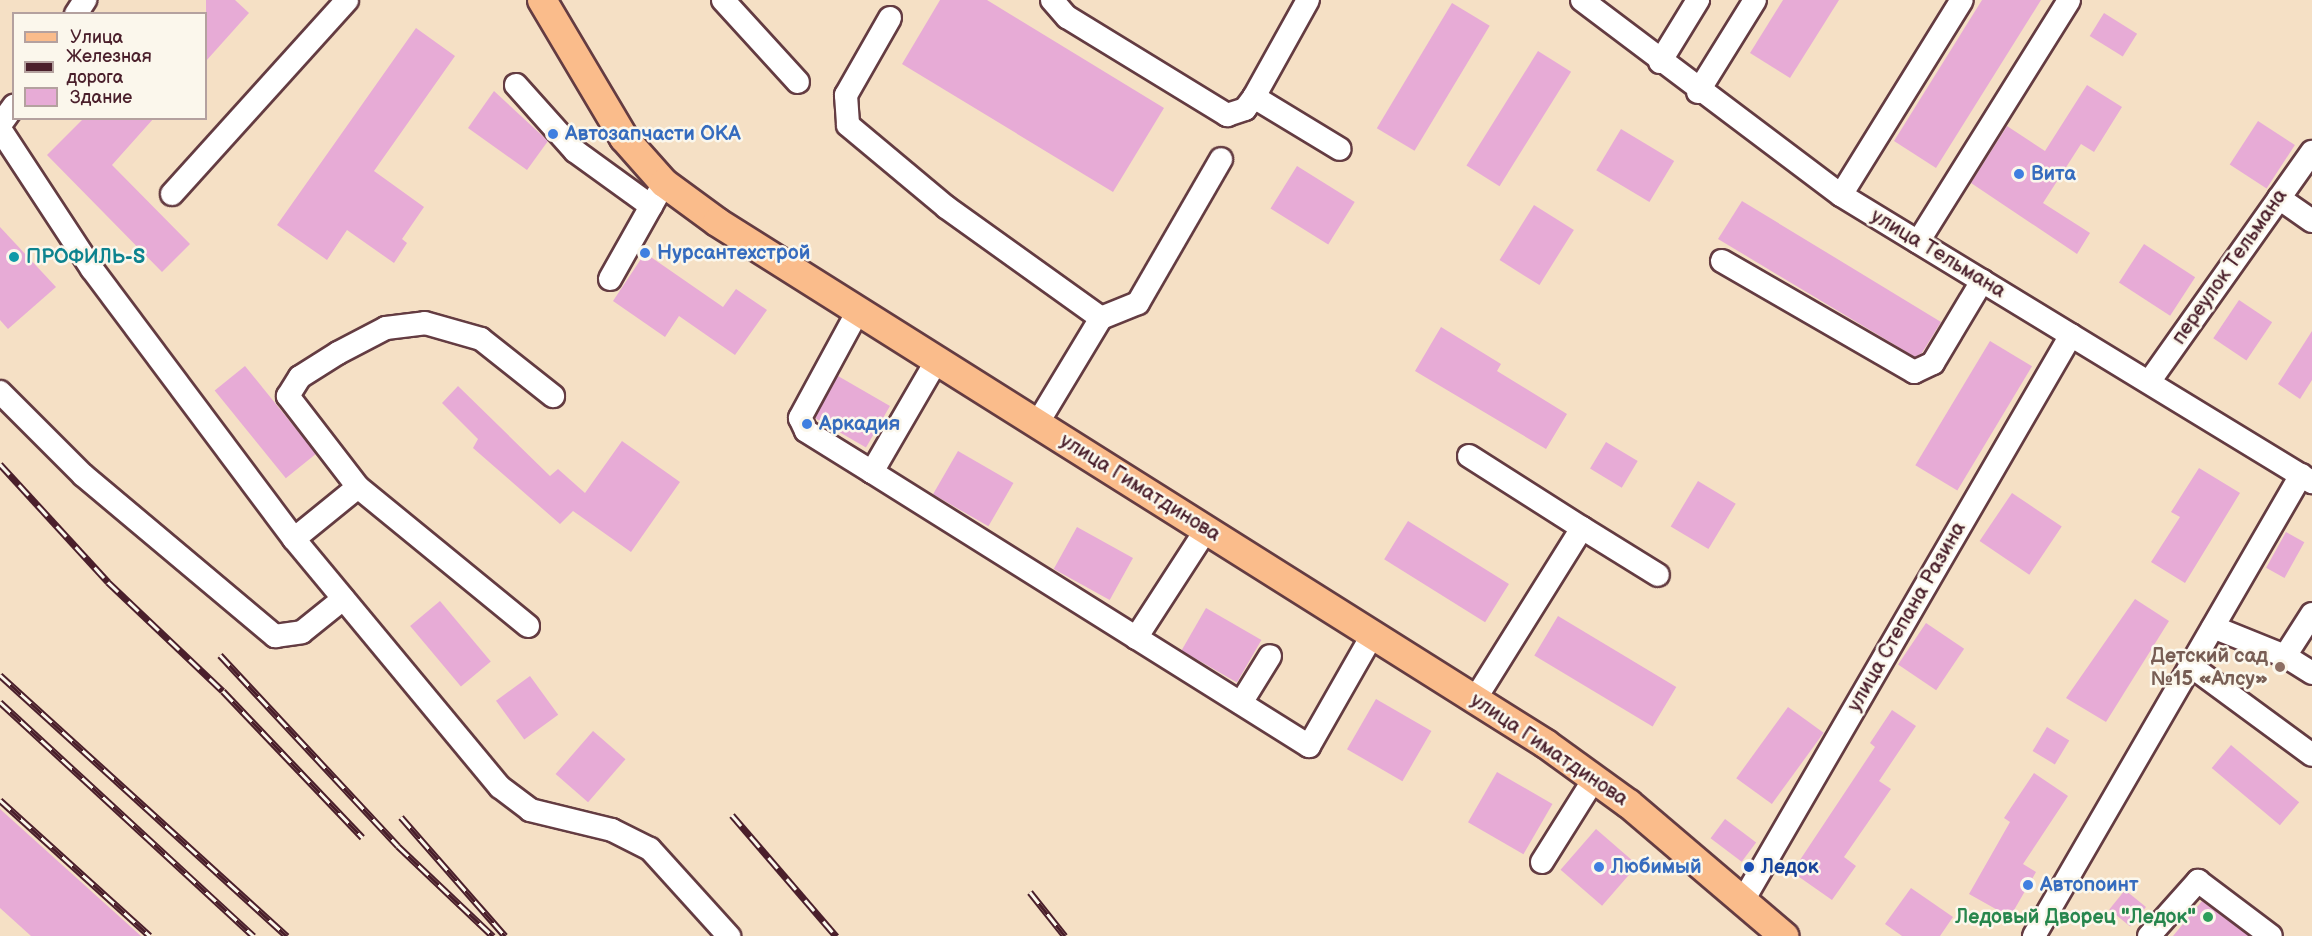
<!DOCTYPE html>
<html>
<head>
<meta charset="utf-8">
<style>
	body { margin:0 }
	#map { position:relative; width:2312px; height:936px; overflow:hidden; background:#f5e0c5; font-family:"Balsamiq Sans",sans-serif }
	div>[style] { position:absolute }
	.building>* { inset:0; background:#e7abd6; transform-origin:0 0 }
	.roads { filter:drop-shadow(2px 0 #643c42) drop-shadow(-2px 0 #643c42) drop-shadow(0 2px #643c42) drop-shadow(0 -2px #643c42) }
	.minor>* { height:22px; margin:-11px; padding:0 11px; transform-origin:11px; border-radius:11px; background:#fff }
	.major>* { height:28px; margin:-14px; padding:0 14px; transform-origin:14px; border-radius:14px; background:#fabc8b }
	.rail>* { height:7px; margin-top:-3.5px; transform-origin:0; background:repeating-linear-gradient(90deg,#fbf7ec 0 14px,#4a1f2b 0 28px); box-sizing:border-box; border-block:2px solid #4a1f2b }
	.dots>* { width:16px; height:16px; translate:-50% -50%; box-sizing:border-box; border:3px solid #fbf7ec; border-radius:50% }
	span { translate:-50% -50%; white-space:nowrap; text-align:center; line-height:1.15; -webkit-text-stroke:5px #fbf7ec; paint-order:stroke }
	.shop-label { font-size:20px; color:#366cbe; font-weight:700 }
	.left { translate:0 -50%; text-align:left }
	.street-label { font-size:20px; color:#4a1f2b }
	.culture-label { font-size:20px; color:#0d838f; font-weight:700 }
	.education-label { font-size:20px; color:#785e54; font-weight:700 }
	.right { translate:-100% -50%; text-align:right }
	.transit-label { font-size:20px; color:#164399; font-weight:700 }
	.leisure-label { font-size:20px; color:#27864d; font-weight:700 }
	.legend { position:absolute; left:12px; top:12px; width:195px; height:108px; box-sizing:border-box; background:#fbf7ec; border:2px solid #b4a19f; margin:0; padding:8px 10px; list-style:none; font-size:18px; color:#4a1f2b }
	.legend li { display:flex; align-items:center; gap:12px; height:30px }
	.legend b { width:30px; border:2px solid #b4a19f }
</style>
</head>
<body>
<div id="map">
	<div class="building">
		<i style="clip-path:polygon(206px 0,235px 0,249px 13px,206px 61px)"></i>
		<i style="clip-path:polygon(940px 0,987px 0,1164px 108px,1113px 192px,902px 64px)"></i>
		<i style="clip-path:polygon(1783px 0,1839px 0,1790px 78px,1750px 53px)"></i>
		<i style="clip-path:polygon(1982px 0,2041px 0,1936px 168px,1894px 141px)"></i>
		<i style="left:1452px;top:3px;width:44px;height:146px;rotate:31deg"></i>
		<i style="left:2104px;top:13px;width:39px;height:27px;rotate:32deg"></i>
		<i style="clip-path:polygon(416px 28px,455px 56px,374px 171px,424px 207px,402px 239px,407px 243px,394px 263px,347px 230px,327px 260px,277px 225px)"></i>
		<i style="left:1538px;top:51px;width:39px;height:135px;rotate:32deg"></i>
		<i style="clip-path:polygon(2087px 85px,2122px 107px,2094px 152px,2081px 144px,2043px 203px,2090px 233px,2077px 254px,1971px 183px,2007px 126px,2045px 151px)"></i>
		<i style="clip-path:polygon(494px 91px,548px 141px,527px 170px,468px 128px)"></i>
		<i style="clip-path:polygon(84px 118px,154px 118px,112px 165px,190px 244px,162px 272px,47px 155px)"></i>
		<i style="left:2258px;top:121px;width:44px;height:52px;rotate:33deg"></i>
		<i style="left:1621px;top:129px;width:62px;height:48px;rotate:31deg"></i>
		<i style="left:1297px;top:166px;width:68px;height:50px;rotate:32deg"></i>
		<i style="clip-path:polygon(1742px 201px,1941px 322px,1922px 353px,1915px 357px,1718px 239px)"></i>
		<i style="left:1534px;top:205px;width:47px;height:65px;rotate:32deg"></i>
		<i style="clip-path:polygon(0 227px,56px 287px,8px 329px,0 320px)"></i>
		<i style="left:2144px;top:244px;width:61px;height:46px;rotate:33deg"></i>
		<i style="clip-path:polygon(645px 253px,723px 307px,736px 289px,767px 310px,735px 355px,679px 316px,665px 337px,613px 301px)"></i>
		<i style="left:2239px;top:300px;width:40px;height:46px;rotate:34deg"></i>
		<i style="clip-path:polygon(1441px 327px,1501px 364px,1497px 371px,1567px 414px,1546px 449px,1415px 371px)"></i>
		<i style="clip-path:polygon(2312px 331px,2312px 380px,2300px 399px,2278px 384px)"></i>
		<i style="left:1990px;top:341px;width:49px;height:145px;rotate:31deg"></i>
		<i style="left:245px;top:366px;width:113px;height:39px;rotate:51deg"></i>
		<i style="left:838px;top:376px;width:60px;height:48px;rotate:30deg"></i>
		<i style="clip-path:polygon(458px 386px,550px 476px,558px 469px,585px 493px,622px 441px,680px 482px,631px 552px,573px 511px,560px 524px,473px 448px,478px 439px,442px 403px)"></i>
		<i style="left:1606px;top:442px;width:37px;height:31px;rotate:31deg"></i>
		<i style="left:958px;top:451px;width:64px;height:50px;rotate:30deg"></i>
		<i style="clip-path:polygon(2199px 468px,2240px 493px,2185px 583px,2151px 562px,2180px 517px,2171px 512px)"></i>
		<i style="left:1698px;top:481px;width:44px;height:53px;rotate:31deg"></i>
		<i style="left:2012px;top:493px;width:60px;height:58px;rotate:34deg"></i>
		<i style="left:1408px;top:521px;width:119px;height:45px;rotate:32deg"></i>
		<i style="left:1077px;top:527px;width:64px;height:48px;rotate:29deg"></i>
		<i style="left:2286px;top:532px;width:21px;height:41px;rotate:29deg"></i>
		<i style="clip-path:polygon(2135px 599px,2169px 621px,2106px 722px,2066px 698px)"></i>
		<i style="left:440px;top:601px;width:79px;height:39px;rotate:50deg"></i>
		<i style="left:1206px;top:608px;width:64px;height:49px;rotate:30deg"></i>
		<i style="left:1558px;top:616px;width:138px;height:46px;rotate:31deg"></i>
		<i style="left:1926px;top:623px;width:46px;height:50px;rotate:34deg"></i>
		<i style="left:530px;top:676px;width:48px;height:42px;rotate:54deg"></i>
		<i style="left:1376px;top:699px;width:64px;height:58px;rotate:30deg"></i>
		<i style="left:1788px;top:707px;width:44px;height:88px;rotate:36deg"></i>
		<i style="clip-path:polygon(1892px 710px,1916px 726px,1879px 781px,1891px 789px,1844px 857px,1856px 866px,1832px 900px,1792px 872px,1875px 747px,1870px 743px)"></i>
		<i style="left:2047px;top:727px;width:26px;height:28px;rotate:31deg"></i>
		<i style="left:593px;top:731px;width:43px;height:57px;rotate:41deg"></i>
		<i style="left:2231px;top:745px;width:89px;height:30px;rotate:40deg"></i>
		<i style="left:1497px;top:772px;width:64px;height:58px;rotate:30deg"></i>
		<i style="clip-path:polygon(2034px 773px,2068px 796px,2023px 864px,2036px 872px,2010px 917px,1969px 894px,2010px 822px,2004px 818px)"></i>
		<i style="clip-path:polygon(0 809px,141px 936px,31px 936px,0 908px)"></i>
		<i style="left:1725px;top:819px;width:39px;height:24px;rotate:37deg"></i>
		<i style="left:1596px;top:829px;width:55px;height:54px;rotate:41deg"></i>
		<i style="clip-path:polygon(1911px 888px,1953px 917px,1940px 936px,1902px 936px,1885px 924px)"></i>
		<i style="left:2125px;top:890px;width:27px;height:25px;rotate:39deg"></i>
		<i style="clip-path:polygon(2202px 901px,2249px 936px,2173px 936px)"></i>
	</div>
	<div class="roads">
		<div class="minor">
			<i style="left:723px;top:0;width:111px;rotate:47.6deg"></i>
			<i style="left:1052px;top:0;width:23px;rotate:49deg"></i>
			<i style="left:1067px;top:17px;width:188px;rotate:31.5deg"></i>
			<i style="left:1227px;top:115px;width:19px;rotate:-18deg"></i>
			<i style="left:1245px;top:109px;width:15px;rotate:-53deg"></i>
			<i style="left:1254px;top:97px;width:111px;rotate:-60.9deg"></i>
			<i style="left:1582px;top:0;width:324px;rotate:37deg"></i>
			<i style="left:1841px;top:195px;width:552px;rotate:31.36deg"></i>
			<i style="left:76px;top:14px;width:17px;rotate:-57deg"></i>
			<i style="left:890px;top:18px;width:89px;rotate:119.7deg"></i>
			<i style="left:846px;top:95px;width:30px;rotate:86deg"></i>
			<i style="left:848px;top:125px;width:128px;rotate:39.9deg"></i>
			<i style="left:946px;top:207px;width:191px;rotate:35.6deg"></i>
			<i style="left:1660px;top:62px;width:73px;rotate:-58.5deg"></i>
			<i style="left:516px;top:85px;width:89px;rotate:48.2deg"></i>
			<i style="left:575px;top:151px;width:94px;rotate:35.9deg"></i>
			<i style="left:1698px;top:92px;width:108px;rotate:-58.2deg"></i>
			<i style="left:1254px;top:97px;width:100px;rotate:31.2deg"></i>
			<i style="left:0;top:125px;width:24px;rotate:-54deg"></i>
			<i style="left:0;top:129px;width:168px;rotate:56.7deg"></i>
			<i style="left:92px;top:269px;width:337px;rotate:53.2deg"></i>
			<i style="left:294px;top:539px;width:322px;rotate:50.3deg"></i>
			<i style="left:500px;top:787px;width:38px;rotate:37deg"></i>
			<i style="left:530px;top:810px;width:84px;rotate:13.7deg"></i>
			<i style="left:612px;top:830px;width:42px;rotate:26.6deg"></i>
			<i style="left:650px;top:849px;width:118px;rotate:47.8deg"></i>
			<i style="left:172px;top:194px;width:261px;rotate:-47.9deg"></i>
			<i style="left:1841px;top:195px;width:229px;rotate:-58.2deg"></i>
			<i style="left:2279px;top:198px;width:40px;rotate:34.9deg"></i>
			<i style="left:1918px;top:242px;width:285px;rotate:-58deg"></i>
			<i style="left:1722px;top:261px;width:222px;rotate:30deg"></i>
			<i style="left:1914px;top:372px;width:21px;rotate:-25deg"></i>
			<i style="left:1933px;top:363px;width:96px;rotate:-59.1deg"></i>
			<i style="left:610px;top:279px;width:100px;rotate:-60.6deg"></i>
			<i style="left:858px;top:311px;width:122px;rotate:118.5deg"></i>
			<i style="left:800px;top:418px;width:14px;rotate:65deg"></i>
			<i style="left:806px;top:431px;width:78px;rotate:31.8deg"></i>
			<i style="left:872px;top:472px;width:516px;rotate:32.09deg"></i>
			<i style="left:1309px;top:746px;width:129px;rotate:-60.3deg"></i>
			<i style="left:2149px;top:382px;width:282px;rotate:-54.7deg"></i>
			<i style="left:0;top:392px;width:117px;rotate:45deg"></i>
			<i style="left:83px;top:475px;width:251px;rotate:40deg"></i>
			<i style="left:275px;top:636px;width:27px;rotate:-8deg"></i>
			<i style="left:302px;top:632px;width:53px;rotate:-38.8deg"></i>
			<i style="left:1037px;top:424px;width:124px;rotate:-58.9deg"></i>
			<i style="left:1101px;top:318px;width:40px;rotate:-22deg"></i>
			<i style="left:1138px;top:303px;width:166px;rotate:-60deg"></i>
			<i style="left:1469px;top:456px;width:134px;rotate:32.5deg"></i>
			<i style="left:1582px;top:528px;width:202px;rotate:122deg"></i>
			<i style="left:872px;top:472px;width:129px;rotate:-59.9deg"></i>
			<i style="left:1582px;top:528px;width:89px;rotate:31.7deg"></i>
			<i style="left:294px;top:539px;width:82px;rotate:-39.1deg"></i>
			<i style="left:2312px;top:614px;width:50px;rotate:122.7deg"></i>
			<i style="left:2285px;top:656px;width:32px;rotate:32deg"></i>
			<i style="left:528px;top:626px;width:220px;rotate:-140.7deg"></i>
			<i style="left:358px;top:487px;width:115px;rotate:-127.6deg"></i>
			<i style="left:288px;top:396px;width:22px;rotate:-58deg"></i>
			<i style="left:300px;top:377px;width:45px;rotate:-32.3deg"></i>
			<i style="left:338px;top:353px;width:54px;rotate:-27.5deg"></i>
			<i style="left:386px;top:328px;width:39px;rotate:-7deg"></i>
			<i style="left:425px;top:323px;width:58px;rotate:15.9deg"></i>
			<i style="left:481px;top:339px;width:92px;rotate:38.4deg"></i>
			<i style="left:2213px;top:627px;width:78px;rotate:21.9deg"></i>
			<i style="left:1136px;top:638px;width:129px;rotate:-57.1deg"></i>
			<i style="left:2191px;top:666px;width:150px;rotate:36.3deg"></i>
			<i style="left:1241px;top:703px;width:55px;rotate:-58.3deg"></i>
			<i style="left:1542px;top:862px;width:98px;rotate:-57.9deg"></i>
			<i style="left:1744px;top:899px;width:652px;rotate:-59.9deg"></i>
			<i style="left:2034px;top:936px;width:533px;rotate:-59.92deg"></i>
			<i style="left:2149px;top:936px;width:74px;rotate:-48.3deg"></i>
			<i style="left:2198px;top:881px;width:91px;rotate:37deg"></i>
		</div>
		<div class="major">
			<i style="left:542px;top:0;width:161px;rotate:59.3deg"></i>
			<i style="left:624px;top:138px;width:60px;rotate:48.4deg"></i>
			<i style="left:664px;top:183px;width:66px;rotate:36.3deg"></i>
			<i style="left:717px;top:222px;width:980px;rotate:32.2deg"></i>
			<i style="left:1546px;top:744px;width:102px;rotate:35.9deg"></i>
			<i style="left:1629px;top:804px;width:204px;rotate:40.4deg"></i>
		</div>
	</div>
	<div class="rail">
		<i style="left:0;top:464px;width:160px;rotate:47.5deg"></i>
		<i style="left:108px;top:582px;width:158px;rotate:43.5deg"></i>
		<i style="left:223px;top:691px;width:202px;rotate:46.4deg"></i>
		<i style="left:220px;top:655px;width:261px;rotate:47deg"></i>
		<i style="left:398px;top:846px;width:131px;rotate:43.5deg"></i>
		<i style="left:0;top:675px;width:388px;rotate:42.3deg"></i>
		<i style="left:0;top:702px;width:345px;rotate:42.7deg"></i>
		<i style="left:0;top:800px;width:202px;rotate:42.2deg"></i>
		<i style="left:732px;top:815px;width:160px;rotate:49.3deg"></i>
		<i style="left:401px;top:817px;width:158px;rotate:48.8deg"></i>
		<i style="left:1030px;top:892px;width:56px;rotate:51.5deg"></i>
	</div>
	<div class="dots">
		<i style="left:553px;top:134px;background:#3f7fe0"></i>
		<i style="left:2019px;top:174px;background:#3f7fe0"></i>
		<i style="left:645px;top:253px;background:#3f7fe0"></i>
		<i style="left:14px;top:257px;background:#0f9aa8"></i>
		<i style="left:807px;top:424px;background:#3f7fe0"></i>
		<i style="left:2280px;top:667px;background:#8d6e63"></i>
		<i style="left:1599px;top:867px;background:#3f7fe0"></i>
		<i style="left:1749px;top:867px;background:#1a4fb4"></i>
		<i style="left:2028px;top:885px;background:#3f7fe0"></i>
		<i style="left:2208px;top:917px;background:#2e9e5b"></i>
	</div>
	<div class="shop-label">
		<span class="left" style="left:565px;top:134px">Автозапчасти ОКА</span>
		<span class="left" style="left:2031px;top:174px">Вита</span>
		<span class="left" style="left:657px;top:253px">Нурсантехстрой</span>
		<span class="left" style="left:819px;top:424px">Аркадия</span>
		<span class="left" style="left:1611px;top:867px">Любимый</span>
		<span class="left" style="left:2040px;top:885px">Автопоинт</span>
	</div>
	<div class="street-label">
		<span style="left:1938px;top:254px;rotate:31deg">улица Тельмана</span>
		<span style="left:2230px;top:267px;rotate:-55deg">переулок Тельмана</span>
		<span style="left:1140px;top:488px;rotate:32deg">улица Гиматдинова</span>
		<span style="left:1907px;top:617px;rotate:-60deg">улица Степана Разина</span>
		<span style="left:1549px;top:750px;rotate:34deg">улица Гиматдинова</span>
	</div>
	<div class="culture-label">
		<span class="left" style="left:26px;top:257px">ПРОФИЛЬ-S</span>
	</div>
	<div class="education-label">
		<span class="right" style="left:2268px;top:668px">Детский сад<br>№15 «Алсу»</span>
	</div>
	<div class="transit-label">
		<span class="left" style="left:1761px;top:867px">Ледок</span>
	</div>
	<div class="leisure-label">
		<span class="right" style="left:2196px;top:917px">Ледовый Дворец "Ледок"</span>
	</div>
	<ul class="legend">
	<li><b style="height:8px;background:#fabc8b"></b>Улица</li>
	<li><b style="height:8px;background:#4a1f2b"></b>Железная дорога</li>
	<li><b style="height:16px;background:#e7abd6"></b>Здание</li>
	</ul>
</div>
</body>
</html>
